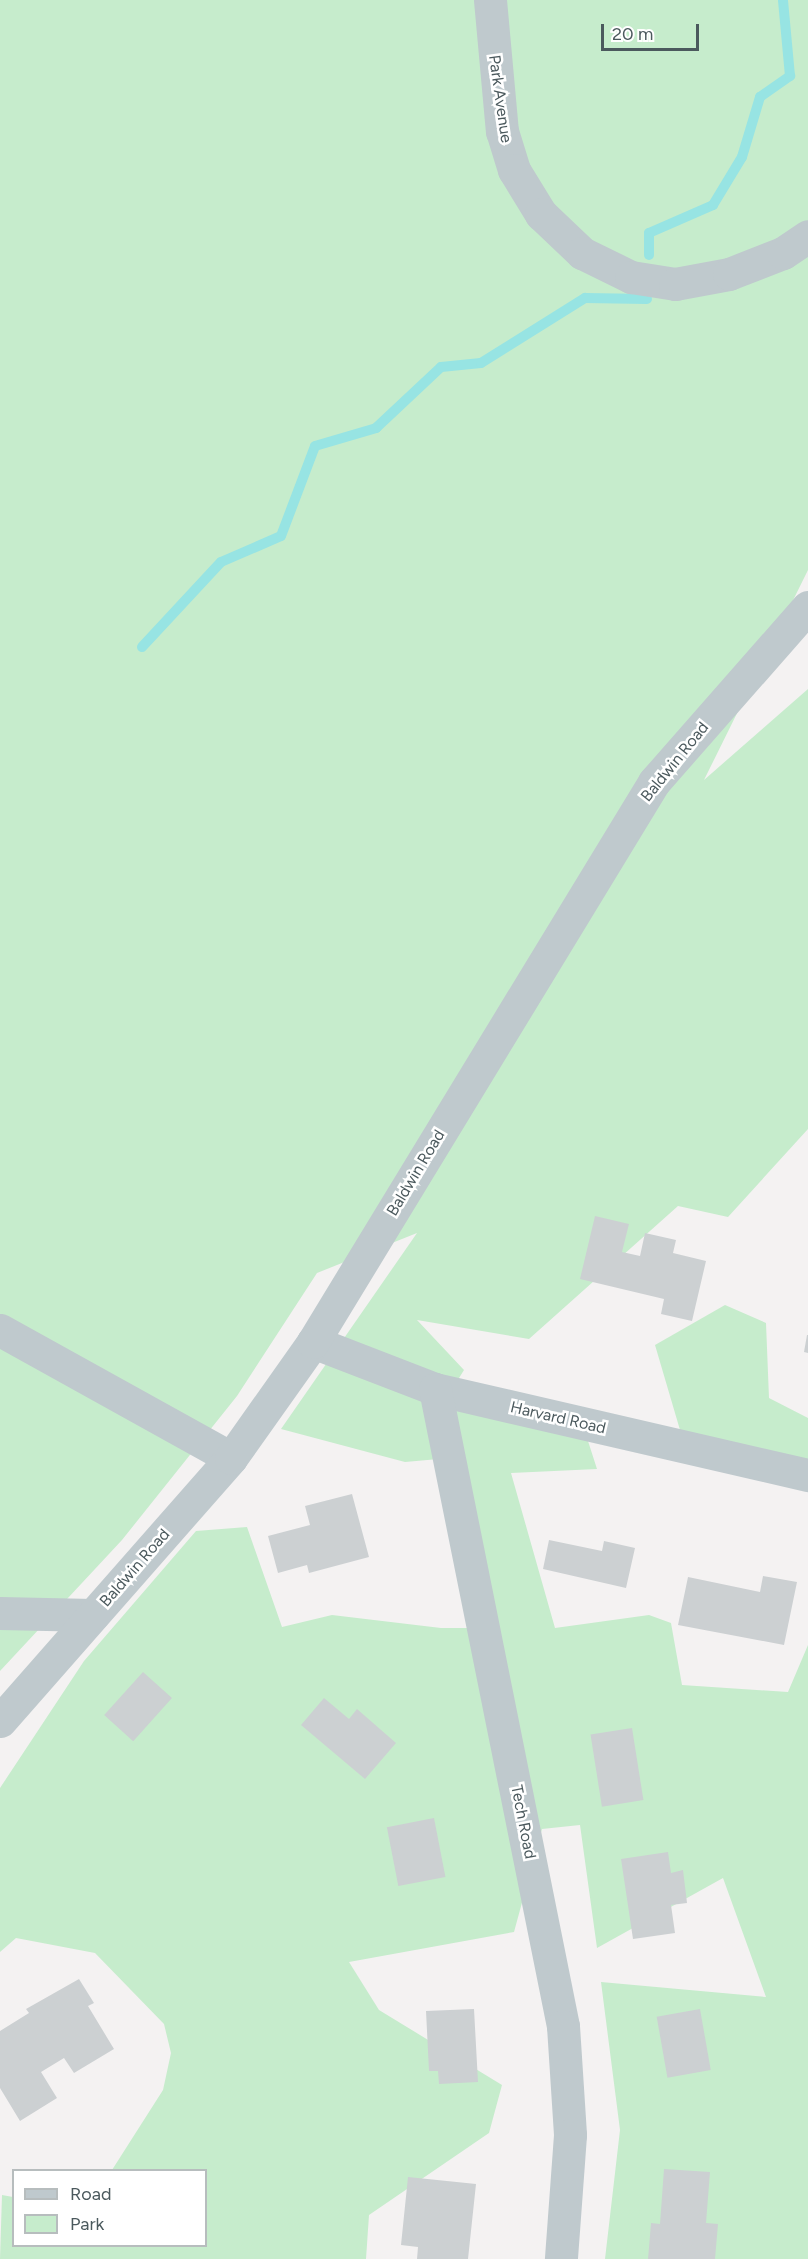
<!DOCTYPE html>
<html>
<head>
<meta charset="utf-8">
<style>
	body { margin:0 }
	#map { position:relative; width:808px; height:2259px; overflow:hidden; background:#f4f2f2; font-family:Figtree,sans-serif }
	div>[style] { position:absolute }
	.green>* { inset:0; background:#c6eccc }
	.stream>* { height:10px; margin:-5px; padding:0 5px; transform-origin:5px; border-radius:5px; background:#97e4e3 }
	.building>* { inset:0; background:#ccd0d2; transform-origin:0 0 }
	.minor>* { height:33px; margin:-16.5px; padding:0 16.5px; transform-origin:16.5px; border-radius:16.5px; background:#bfc9cd }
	span { translate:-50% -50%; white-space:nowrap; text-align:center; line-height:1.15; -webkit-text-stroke:5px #fff; paint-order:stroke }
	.street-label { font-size:16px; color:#4b595d }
	.legend { position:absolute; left:12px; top:2169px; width:195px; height:78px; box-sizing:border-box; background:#fff; border:2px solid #b7bdbe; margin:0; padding:8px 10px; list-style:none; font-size:18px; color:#4b595d }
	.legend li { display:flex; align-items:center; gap:12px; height:30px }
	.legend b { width:30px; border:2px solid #b7bdbe }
	.scale { position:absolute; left:601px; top:24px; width:98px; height:27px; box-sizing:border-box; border:3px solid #4b595d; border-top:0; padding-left:8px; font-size:18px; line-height:21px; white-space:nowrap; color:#4b595d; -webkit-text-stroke:4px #fff; paint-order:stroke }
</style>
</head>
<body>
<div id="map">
	<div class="green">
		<i style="clip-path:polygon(0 0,808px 0,808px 570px,704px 780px,808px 689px,808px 1129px,728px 1217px,678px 1206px,529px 1339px,417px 1320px,464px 1370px,446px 1399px,588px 1441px,597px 1469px,511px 1473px,555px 1628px,649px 1615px,671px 1623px,682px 1685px,788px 1692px,808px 1645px,808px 2259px,605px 2259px,620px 2130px,601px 1982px,766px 1997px,723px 1878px,597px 1948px,580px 1825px,542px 1829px,514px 1932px,349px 1962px,379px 2010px,502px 2085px,489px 2133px,369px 2215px,366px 2259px,0 2259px,2px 2195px,13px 2197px,14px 2246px,206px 2246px,206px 2170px,112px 2170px,163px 2090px,171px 2053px,164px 2024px,95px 1953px,16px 1938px,0 1952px,0 1788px,84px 1661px,196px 1531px,247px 1527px,282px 1627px,332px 1615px,441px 1628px,497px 1628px,461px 1457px,405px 1462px,281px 1429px,417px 1233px,317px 1273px,237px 1396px,122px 1540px,0 1671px)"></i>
		<i style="clip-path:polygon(725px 1305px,766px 1323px,769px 1398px,808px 1418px,808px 1464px,680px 1430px,655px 1345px)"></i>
	</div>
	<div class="stream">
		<i style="left:649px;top:255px;width:22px;rotate:-90deg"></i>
		<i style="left:649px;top:233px;width:70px;rotate:-23.6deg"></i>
		<i style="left:713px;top:205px;width:56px;rotate:-58.9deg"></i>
		<i style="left:742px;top:157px;width:63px;rotate:-73.3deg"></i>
		<i style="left:760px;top:97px;width:37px;rotate:-35deg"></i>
		<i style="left:790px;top:76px;width:76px;rotate:-95.3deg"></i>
		<i style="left:142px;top:647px;width:116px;rotate:-47.1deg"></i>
		<i style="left:221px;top:562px;width:65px;rotate:-23.4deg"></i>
		<i style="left:281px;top:536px;width:96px;rotate:-69.3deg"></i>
		<i style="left:315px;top:446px;width:64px;rotate:-16.4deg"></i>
		<i style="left:376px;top:428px;width:89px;rotate:-43.2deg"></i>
		<i style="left:441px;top:367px;width:40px;rotate:-5.7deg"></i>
		<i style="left:481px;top:363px;width:123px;rotate:-32deg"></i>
		<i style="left:585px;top:298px;width:62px;rotate:0.9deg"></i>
	</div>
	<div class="building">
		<i style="clip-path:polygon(595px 1216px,629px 1224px,622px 1252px,640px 1256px,645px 1233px,676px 1240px,673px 1253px,706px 1261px,692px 1321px,661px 1314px,664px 1299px,580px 1279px)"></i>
		<i style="clip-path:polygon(807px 1335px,808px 1335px,808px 1353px,804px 1352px)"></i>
		<i style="clip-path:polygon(352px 1494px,369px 1557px,309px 1573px,307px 1565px,278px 1573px,268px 1536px,310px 1525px,305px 1506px)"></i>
		<i style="clip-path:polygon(549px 1540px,602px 1551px,604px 1541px,635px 1548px,626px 1588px,543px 1569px)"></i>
		<i style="clip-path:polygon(763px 1576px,797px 1582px,784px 1645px,678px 1625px,688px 1577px,760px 1592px)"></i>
		<i style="left:143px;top:1672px;width:39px;height:58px;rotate:42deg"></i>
		<i style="clip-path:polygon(324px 1698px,349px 1719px,357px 1709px,396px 1743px,365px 1779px,301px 1725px)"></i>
		<i style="left:632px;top:1728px;width:73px;height:42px;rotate:81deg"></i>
		<i style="left:434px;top:1818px;width:60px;height:48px;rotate:79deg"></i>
		<i style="clip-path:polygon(668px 1852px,671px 1873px,683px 1870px,687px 1903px,671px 1905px,675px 1933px,633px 1939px,621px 1859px)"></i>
		<i style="clip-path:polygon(79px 1979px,94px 2003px,88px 2006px,114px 2049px,74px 2073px,64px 2058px,41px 2072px,57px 2098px,20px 2121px,0 2088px,0 2031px,29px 2013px,26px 2009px)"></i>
		<i style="clip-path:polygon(474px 2009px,478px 2082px,439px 2084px,438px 2071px,429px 2071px,426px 2011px)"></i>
		<i style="left:700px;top:2009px;width:62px;height:44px;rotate:80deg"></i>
		<i style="clip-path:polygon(664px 2169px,710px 2172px,706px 2223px,718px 2224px,715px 2259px,648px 2259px,651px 2223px,660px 2224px)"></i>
		<i style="clip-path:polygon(408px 2177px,476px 2184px,468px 2259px,417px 2259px,418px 2247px,401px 2245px)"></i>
	</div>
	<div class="minor">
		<i style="left:490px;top:0;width:132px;rotate:84.8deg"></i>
		<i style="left:502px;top:131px;width:41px;rotate:72.9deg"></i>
		<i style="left:514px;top:170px;width:52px;rotate:58.5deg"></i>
		<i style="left:541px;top:214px;width:57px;rotate:43.6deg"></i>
		<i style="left:582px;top:253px;width:55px;rotate:26.1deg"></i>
		<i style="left:631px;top:277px;width:45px;rotate:9deg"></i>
		<i style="left:675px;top:284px;width:55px;rotate:-10.5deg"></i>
		<i style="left:729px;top:274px;width:58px;rotate:-21.3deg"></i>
		<i style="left:783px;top:253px;width:30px;rotate:-34deg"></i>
		<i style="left:0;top:1330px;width:264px;rotate:29deg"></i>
		<i style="left:313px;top:1342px;width:131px;rotate:21.1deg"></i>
		<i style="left:435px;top:1389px;width:383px;rotate:13deg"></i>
		<i style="left:435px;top:1389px;width:650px;rotate:78.64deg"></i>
		<i style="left:563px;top:2026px;width:109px;rotate:86.3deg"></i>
		<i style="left:570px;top:2135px;width:124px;rotate:94.2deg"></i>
		<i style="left:0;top:1613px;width:93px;rotate:1.2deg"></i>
		<i style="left:0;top:1721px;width:350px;rotate:-48.7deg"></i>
		<i style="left:231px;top:1458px;width:142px;rotate:-54.7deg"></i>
		<i style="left:313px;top:1342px;width:656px;rotate:-58.66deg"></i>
		<i style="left:654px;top:782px;width:233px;rotate:-48.7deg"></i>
	</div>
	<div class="street-label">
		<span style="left:500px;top:99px;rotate:82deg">Park Avenue</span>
		<span style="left:675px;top:762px;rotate:-51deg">Baldwin Road</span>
		<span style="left:416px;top:1173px;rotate:-59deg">Baldwin Road</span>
		<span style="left:558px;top:1418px;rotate:13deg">Harvard Road</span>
		<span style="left:135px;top:1568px;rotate:-49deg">Baldwin Road</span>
		<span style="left:523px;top:1822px;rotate:79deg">Tech Road</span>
	</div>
	<ul class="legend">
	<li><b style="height:8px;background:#bfc9cd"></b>Road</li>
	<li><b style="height:16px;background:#c6eccc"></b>Park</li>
	</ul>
	<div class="scale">20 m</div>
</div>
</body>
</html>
